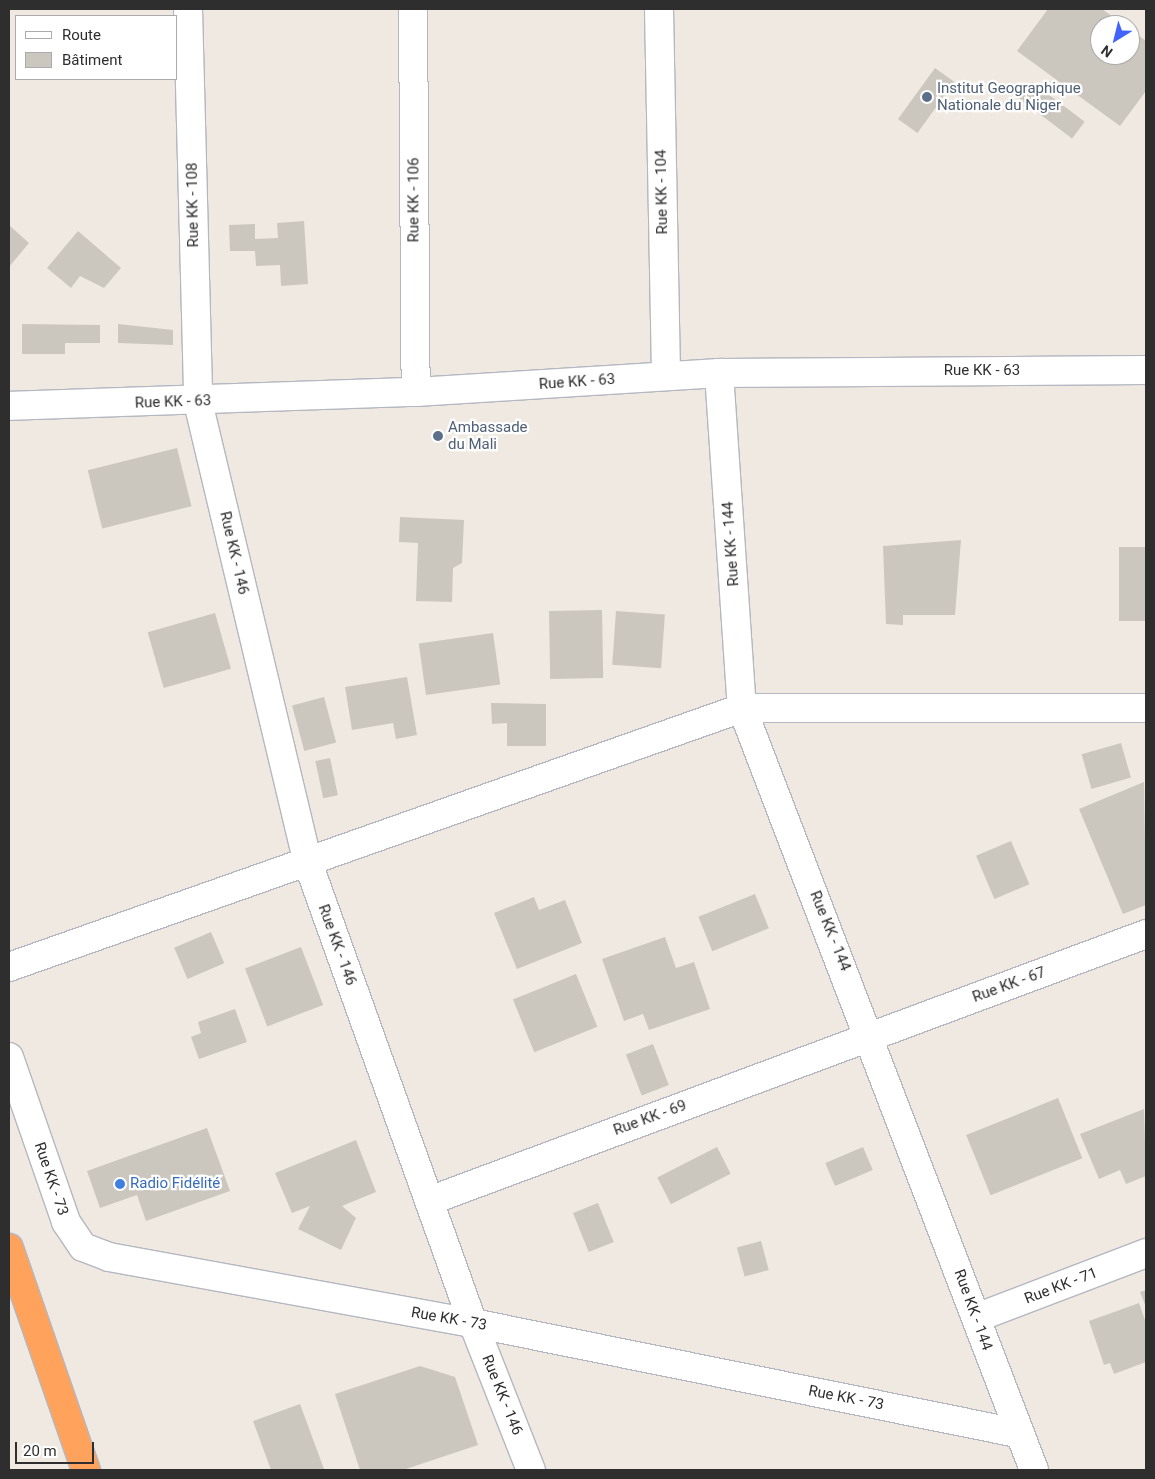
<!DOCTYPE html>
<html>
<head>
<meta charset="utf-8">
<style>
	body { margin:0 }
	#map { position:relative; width:1155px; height:1479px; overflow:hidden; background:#efe9e1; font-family:Roboto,sans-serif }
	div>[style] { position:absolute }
	.building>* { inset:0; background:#cbc7bf; transform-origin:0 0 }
	.roads { filter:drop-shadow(1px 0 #b4b7c1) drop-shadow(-1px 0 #b4b7c1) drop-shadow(0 1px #b4b7c1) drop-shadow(0 -1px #b4b7c1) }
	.minor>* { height:28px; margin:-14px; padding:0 14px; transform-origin:14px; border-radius:14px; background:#fff }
	.highway>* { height:28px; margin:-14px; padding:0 14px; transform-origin:14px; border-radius:14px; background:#ffa35c }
	.dots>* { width:14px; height:14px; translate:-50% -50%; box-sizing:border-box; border:2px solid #fff; border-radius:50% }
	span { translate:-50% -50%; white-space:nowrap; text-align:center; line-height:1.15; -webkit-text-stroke:4.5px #fff; paint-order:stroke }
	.service-label { font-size:15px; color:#4e5e75 }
	.left { translate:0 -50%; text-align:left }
	.street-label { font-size:15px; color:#2e2e2e }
	.shop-label { font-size:15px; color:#366cbe }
	.frame { position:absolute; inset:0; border:10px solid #2e2e2e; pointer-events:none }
	.legend { position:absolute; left:15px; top:15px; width:162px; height:65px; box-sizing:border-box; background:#fff; border:1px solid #ababab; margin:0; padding:6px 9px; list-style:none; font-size:15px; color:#2e2e2e }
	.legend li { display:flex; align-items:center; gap:10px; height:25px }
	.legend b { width:25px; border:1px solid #ababab }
	.north { position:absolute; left:1090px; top:15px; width:50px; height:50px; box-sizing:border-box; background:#fff; border:1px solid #ababab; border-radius:50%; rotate:216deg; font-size:14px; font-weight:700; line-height:20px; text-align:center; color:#2e2e2e }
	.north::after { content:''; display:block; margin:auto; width:18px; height:22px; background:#4264fb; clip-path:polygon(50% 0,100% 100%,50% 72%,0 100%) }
	.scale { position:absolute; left:15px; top:1442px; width:79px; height:22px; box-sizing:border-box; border:2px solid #2e2e2e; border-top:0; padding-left:6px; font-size:15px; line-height:18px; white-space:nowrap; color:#2e2e2e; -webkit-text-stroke:4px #fff; paint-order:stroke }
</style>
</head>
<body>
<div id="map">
	<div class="building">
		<i style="clip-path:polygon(1048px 9px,1102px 9px,1124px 25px,1100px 25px,1100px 55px,1130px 55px,1130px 29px,1146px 41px,1146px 91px,1120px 126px,1017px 51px)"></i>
		<i style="left:935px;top:68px;width:24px;height:63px;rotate:36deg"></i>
		<i style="left:1032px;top:82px;width:66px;height:21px;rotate:37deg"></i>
		<i style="clip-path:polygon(304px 221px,308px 284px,281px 286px,280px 265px,256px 266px,255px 251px,230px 251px,229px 225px,255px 224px,255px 239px,278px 238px,277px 223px)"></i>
		<i style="clip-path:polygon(9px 225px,29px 243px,9px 267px)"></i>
		<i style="clip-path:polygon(78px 231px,121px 268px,104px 288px,80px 276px,71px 288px,47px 268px)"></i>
		<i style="clip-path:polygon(22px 324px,100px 325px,100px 343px,65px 343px,65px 354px,22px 354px)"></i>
		<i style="clip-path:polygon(118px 324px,173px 330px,173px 345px,118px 343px)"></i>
		<i style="left:177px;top:448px;width:60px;height:92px;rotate:76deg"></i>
		<i style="clip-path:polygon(400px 517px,464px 520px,462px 563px,453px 568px,452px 602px,416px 601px,418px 543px,399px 542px)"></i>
		<i style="clip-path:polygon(961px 540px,955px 615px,903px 615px,903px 625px,886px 624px,883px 546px)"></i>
		<i style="left:1119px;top:547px;width:27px;height:74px"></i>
		<i style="left:602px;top:610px;width:68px;height:53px;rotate:89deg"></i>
		<i style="left:616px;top:611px;width:49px;height:54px;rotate:4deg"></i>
		<i style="left:215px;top:613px;width:58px;height:70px;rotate:74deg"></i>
		<i style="left:493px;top:633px;width:52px;height:75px;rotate:82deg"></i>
		<i style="clip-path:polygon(407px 677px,417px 735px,396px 739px,393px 723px,352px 730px,345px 687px)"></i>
		<i style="left:324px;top:697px;width:47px;height:33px;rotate:75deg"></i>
		<i style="clip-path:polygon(491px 703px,546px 704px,546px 746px,507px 746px,507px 723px,492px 724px)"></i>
		<i style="left:1121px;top:743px;width:36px;height:41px;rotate:74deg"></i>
		<i style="left:330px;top:758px;width:38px;height:15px;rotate:78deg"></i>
		<i style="clip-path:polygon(1144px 782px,1146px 905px,1123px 914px,1079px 809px)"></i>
		<i style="left:1011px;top:841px;width:47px;height:38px;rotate:67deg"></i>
		<i style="left:755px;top:894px;width:37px;height:61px;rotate:68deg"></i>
		<i style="clip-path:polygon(534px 897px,539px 910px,565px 900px,582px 943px,517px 969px,494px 913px)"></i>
		<i style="left:211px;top:932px;width:34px;height:40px;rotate:67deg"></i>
		<i style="clip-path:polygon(665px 937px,676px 968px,694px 962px,710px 1009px,649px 1030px,643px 1014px,624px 1021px,602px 959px)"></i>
		<i style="left:301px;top:947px;width:62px;height:60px;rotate:69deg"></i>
		<i style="left:576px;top:974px;width:57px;height:68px;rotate:68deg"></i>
		<i style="clip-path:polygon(235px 1009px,247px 1042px,199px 1059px,191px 1037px,201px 1033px,198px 1022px)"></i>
		<i style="left:653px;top:1044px;width:44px;height:29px;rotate:69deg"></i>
		<i style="left:1058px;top:1098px;width:65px;height:99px;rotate:68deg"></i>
		<i style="clip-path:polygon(1144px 1109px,1146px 1176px,1126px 1184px,1120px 1170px,1099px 1179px,1080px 1134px)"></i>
		<i style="clip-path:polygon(207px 1128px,230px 1191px,146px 1221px,137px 1195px,100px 1208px,87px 1171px)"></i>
		<i style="clip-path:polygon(356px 1140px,376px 1192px,342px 1206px,356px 1218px,341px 1250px,298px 1229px,310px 1206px,292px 1213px,275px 1173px)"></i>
		<i style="left:717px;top:1147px;width:30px;height:67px;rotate:63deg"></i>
		<i style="left:863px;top:1147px;width:25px;height:41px;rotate:67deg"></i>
		<i style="left:598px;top:1203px;width:42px;height:27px;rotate:68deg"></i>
		<i style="left:761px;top:1241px;width:30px;height:25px;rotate:75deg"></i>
		<i style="clip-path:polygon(1146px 1290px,1146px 1307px,1140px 1292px)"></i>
		<i style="clip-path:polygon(1139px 1303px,1146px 1323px,1146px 1362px,1114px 1374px,1110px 1363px,1104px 1365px,1089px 1321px)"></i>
		<i style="clip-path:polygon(420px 1366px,455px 1377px,478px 1445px,403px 1470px,360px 1470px,335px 1394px)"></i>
		<i style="clip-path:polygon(300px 1404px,324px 1469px,271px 1470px,253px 1421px)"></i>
	</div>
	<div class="roads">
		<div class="minor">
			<i style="left:188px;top:9px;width:393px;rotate:88.5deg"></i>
			<i style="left:198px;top:402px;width:471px;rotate:76.6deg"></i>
			<i style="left:307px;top:860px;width:492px;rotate:70.3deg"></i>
			<i style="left:473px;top:1323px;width:158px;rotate:68.5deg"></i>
			<i style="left:413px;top:9px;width:383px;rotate:89.6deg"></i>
			<i style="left:659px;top:9px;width:367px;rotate:88.9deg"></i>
			<i style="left:719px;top:373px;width:336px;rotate:86.1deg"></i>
			<i style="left:742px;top:708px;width:816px;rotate:69.03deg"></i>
			<i style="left:9px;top:406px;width:407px;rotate:-2deg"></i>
			<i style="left:416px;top:392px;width:304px;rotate:-3.6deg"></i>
			<i style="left:719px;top:373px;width:427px;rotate:-0.4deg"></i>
			<i style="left:9px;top:967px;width:777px;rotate:-19.46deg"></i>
			<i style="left:742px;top:708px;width:404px"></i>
			<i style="left:9px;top:1057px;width:175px;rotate:70.9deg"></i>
			<i style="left:66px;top:1222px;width:30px;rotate:56deg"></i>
			<i style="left:83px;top:1247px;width:28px;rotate:21deg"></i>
			<i style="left:109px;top:1257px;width:370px;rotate:10.3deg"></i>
			<i style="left:473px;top:1323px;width:555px;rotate:11.43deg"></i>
			<i style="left:429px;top:1201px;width:765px;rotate:-20.42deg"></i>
			<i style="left:976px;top:1318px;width:182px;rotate:-20.9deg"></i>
		</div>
		<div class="highway">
			<i style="left:9px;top:1248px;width:235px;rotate:70.9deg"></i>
		</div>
	</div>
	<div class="dots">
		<i style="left:927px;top:97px;background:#5c6f8a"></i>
		<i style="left:438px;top:436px;background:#5c6f8a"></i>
		<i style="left:120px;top:1184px;background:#3f7fe0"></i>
	</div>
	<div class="service-label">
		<span class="left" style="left:937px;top:97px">Institut Geographique<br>Nationale du Niger</span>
		<span class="left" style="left:448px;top:436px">Ambassade<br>du Mali</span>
	</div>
	<div class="street-label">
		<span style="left:662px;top:192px;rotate:-91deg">Rue KK - 104</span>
		<span style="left:414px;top:200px;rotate:-90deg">Rue KK - 106</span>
		<span style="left:193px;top:205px;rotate:-91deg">Rue KK - 108</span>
		<span style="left:982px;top:371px">Rue KK - 63</span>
		<span style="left:577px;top:382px;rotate:-4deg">Rue KK - 63</span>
		<span style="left:173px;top:402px;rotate:-2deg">Rue KK - 63</span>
		<span style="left:731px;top:544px;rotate:-94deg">Rue KK - 144</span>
		<span style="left:234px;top:553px;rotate:77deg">Rue KK - 146</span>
		<span style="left:830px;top:931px;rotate:68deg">Rue KK - 144</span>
		<span style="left:337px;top:945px;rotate:70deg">Rue KK - 146</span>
		<span style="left:1009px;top:985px;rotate:-20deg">Rue KK - 67</span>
		<span style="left:650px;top:1118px;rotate:-20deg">Rue KK - 69</span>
		<span style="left:51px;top:1179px;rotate:71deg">Rue KK - 73</span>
		<span style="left:1061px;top:1286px;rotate:-21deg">Rue KK - 71</span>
		<span style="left:973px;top:1310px;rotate:70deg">Rue KK - 144</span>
		<span style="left:449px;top:1319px;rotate:10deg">Rue KK - 73</span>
		<span style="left:502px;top:1395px;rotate:68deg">Rue KK - 146</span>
		<span style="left:846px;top:1398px;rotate:11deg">Rue KK - 73</span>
	</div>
	<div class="shop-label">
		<span class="left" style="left:130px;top:1184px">Radio Fidélité</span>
	</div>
	<div class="frame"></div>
	<ul class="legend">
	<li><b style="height:6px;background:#fff"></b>Route</li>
	<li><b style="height:14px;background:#cbc7bf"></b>Bâtiment</li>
	</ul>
	<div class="north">N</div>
	<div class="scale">20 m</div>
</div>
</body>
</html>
